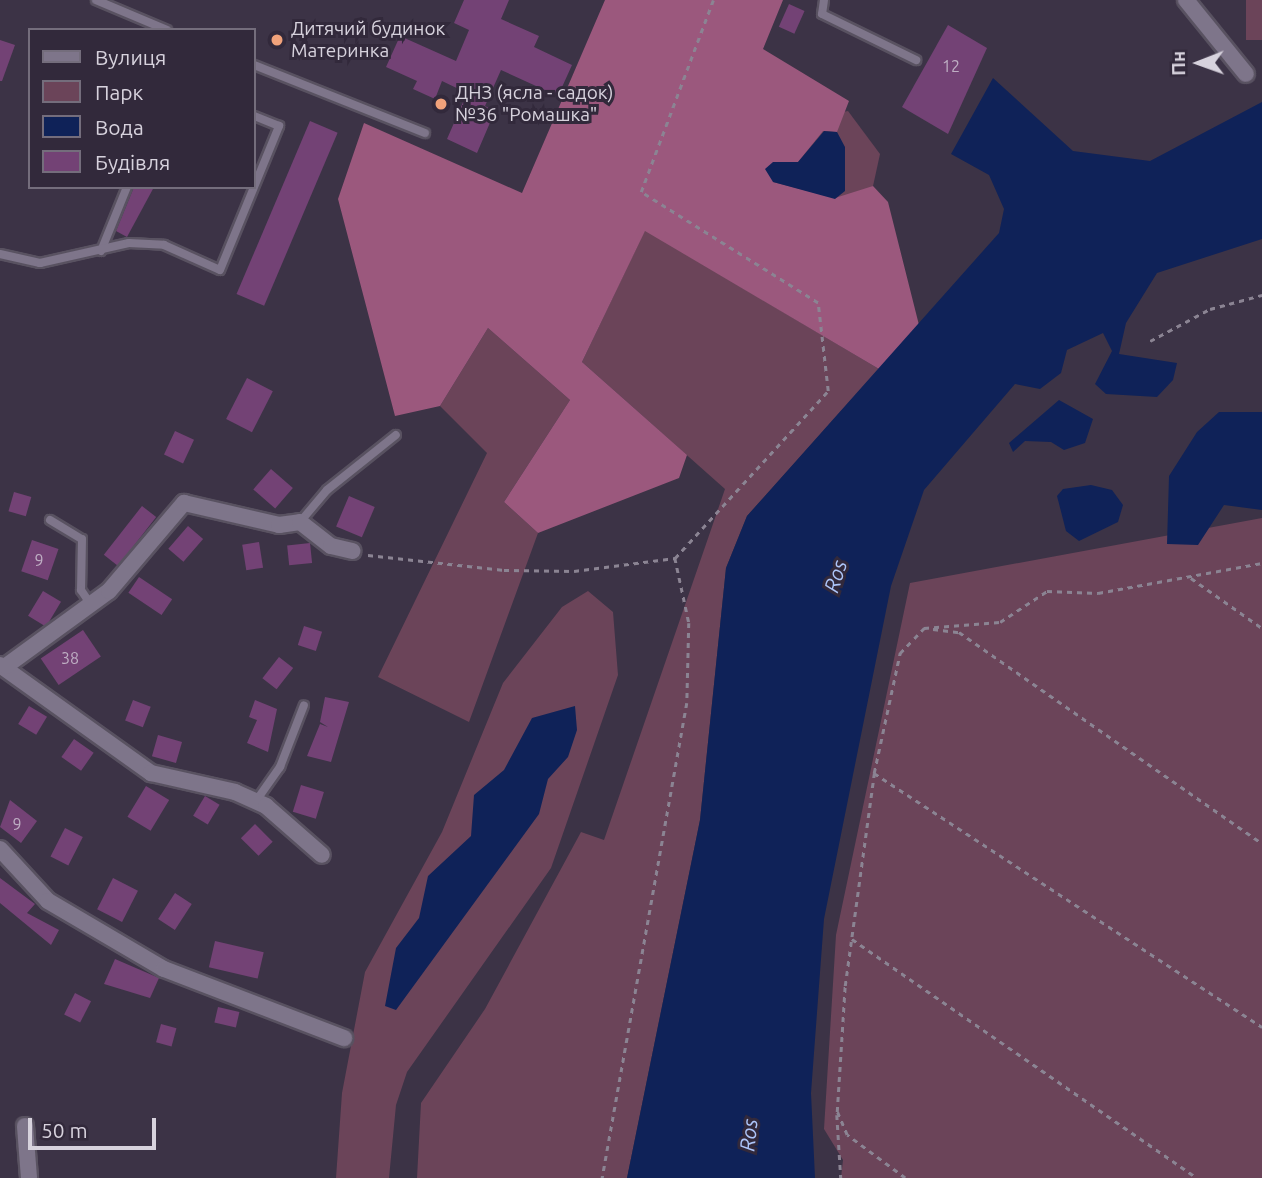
<!DOCTYPE html>
<html>
<head>
<meta charset="utf-8">
<style>
	body { margin:0 }
	#map { position:relative; width:1262px; height:1178px; overflow:hidden; background:#3c3346; font-family:Ubuntu,sans-serif }
	div>[style] { position:absolute }
	.green>* { inset:0; background:#6b4459; transform-origin:0 0 }
	.forest>* { inset:0; background:#9b587d }
	.water>* { inset:0; background:#0f2258 }
	.building>* { inset:0; background:#734275; transform-origin:0 0 }
	.path>* { height:2.5px; margin-top:-1.25px; transform-origin:0; background:repeating-linear-gradient(90deg,#8b8493 0 5px,transparent 0 10px) }
	.roads { filter:drop-shadow(2px 0 #595261) drop-shadow(-2px 0 #595261) drop-shadow(0 2px #595261) drop-shadow(0 -2px #595261) }
	.service>* { height:8px; margin:-4px; padding:0 4px; transform-origin:4px; border-radius:4px; background:#7e758a }
	.minor>* { height:16px; margin:-8px; padding:0 8px; transform-origin:8px; border-radius:8px; background:#7e758a }
	.dots>* { width:19px; height:19px; translate:-50% -50%; box-sizing:border-box; border:4px solid #32293b; border-radius:50% }
	span { translate:-50% -50%; white-space:nowrap; text-align:center; line-height:1.15; -webkit-text-stroke:6px #32293b; paint-order:stroke }
	.number-label { font-size:16px; color:#beaec3 }
	.number-label span { -webkit-text-stroke-width:0 }
	.poi-label { font-size:19px; color:#d7d2dd }
	.left { translate:0 -50%; text-align:left }
	.water-label { font-size:21px; color:#adc5f9; font-style:italic }
	.legend { position:absolute; left:28px; top:28px; width:228px; height:161px; box-sizing:border-box; background:#32293b; border:2px solid #746d7c; margin:0; padding:9px 12px; list-style:none; font-size:21px; color:#d7d2dd }
	.legend li { display:flex; align-items:center; gap:14px; height:35px }
	.legend b { width:35px; border:2px solid #746d7c }
	.north { position:absolute; left:1164px; top:28px; width:70px; height:70px; -webkit-text-stroke:5px #32293b; paint-order:stroke; rotate:269deg; font-size:19px; font-weight:700; line-height:28px; text-align:center; color:#d7d2dd }
	.north::after { content:''; display:block; margin:auto; width:24px; height:32px; background:#d7d2dd; clip-path:polygon(50% 0,100% 100%,50% 72%,0 100%) }
	.scale { position:absolute; left:28px; top:1118px; width:128px; height:32px; box-sizing:border-box; border:4px solid #d7d2dd; border-top:0; padding-left:9px; font-size:21px; line-height:24px; white-space:nowrap; color:#d7d2dd; -webkit-text-stroke:5px #32293b; paint-order:stroke }
</style>
</head>
<body>
<div id="map">
	<div class="green">
		<i style="left:1246px;top:0;width:16px;height:40px"></i>
		<i style="clip-path:polygon(848px 111px,880px 154px,873px 186px,840px 213px,761px 183px,727px 134px)"></i>
		<i style="clip-path:polygon(645px 230px,879px 369px,747px 516px,726px 568px,700px 820px,627px 1178px,417px 1178px,421px 1103px,485px 1009px,581px 832px,604px 840px,725px 489px,582px 362px)"></i>
		<i style="clip-path:polygon(488px 328px,570px 400px,504px 502px,538px 533px,469px 722px,378px 677px,487px 453px,440px 406px)"></i>
		<i style="clip-path:polygon(1262px 518px,1262px 1178px,841px 1178px,843px 1160px,824px 1129px,836px 935px,910px 583px)"></i>
		<i style="clip-path:polygon(588px 591px,613px 612px,618px 675px,551px 868px,407px 1072px,396px 1105px,389px 1178px,336px 1178px,342px 1093px,365px 972px,442px 832px,503px 683px,562px 607px)"></i>
	</div>
	<div class="forest">
		<i style="clip-path:polygon(605px 0,783px 0,763px 49px,849px 101px,837px 132px,823px 131px,798px 162px,773px 162px,773px 182px,835px 198px,873px 186px,888px 202px,919px 325px,879px 369px,645px 231px,582px 362px,687px 455px,679px 478px,538px 533px,504px 502px,570px 400px,488px 328px,440px 406px,395px 416px,338px 199px,364px 123px,522px 193px)"></i>
	</div>
	<div class="water">
		<i style="clip-path:polygon(993px 78px,1073px 151px,1150px 161px,1262px 102px,1262px 239px,1157px 273px,1126px 323px,1119px 354px,1177px 363px,1173px 380px,1157px 397px,1106px 394px,1095px 384px,1112px 351px,1103px 333px,1067px 350px,1061px 373px,1040px 389px,1015px 384px,924px 490px,891px 586px,824px 919px,811px 1093px,815px 1178px,627px 1178px,700px 820px,726px 568px,747px 516px,999px 233px,1004px 209px,989px 175px,951px 154px)"></i>
		<i style="clip-path:polygon(824px 131px,837px 132px,845px 147px,845px 191px,835px 199px,773px 182px,765px 169px,773px 162px,798px 162px)"></i>
		<i style="clip-path:polygon(1059px 400px,1093px 419px,1085px 443px,1064px 450px,1051px 442px,1025px 441px,1013px 452px,1009px 443px)"></i>
		<i style="clip-path:polygon(1219px 412px,1262px 412px,1262px 510px,1224px 505px,1198px 545px,1167px 544px,1169px 476px,1197px 432px)"></i>
		<i style="clip-path:polygon(1091px 485px,1112px 490px,1123px 505px,1118px 522px,1079px 541px,1066px 531px,1057px 496px,1063px 489px)"></i>
		<i style="clip-path:polygon(575px 706px,577px 730px,568px 757px,548px 779px,539px 814px,396px 1010px,385px 1006px,396px 948px,419px 918px,428px 876px,471px 836px,474px 795px,504px 770px,532px 718px)"></i>
	</div>
	<div class="building">
		<i style="clip-path:polygon(464px 0,509px 0,501px 19px,539px 36px,534px 47px,572px 65px,558px 96px,501px 70px,485px 106px,495px 111px,477px 153px,447px 139px,467px 93px,442px 81px,435px 99px,413px 89px,417px 81px,386px 67px,400px 36px,456px 61px,469px 30px,454px 23px)"></i>
		<i style="left:789px;top:4px;width:17px;height:25px;rotate:24deg"></i>
		<i style="clip-path:polygon(948px 25px,987px 48px,948px 134px,902px 107px)"></i>
		<i style="clip-path:polygon(0 40px,15px 45px,2px 81px,0 81px)"></i>
		<i style="left:310px;top:121px;width:30px;height:188px;rotate:23deg"></i>
		<i style="clip-path:polygon(134px 187px,154px 187px,127px 237px,116px 231px)"></i>
		<i style="left:247px;top:378px;width:29px;height:46px;rotate:27deg"></i>
		<i style="left:175px;top:431px;width:21px;height:26px;rotate:25deg"></i>
		<i style="left:271px;top:469px;width:29px;height:27px;rotate:41deg"></i>
		<i style="left:14px;top:492px;width:18px;height:20px;rotate:16deg"></i>
		<i style="left:349px;top:496px;width:28px;height:33px;rotate:23deg"></i>
		<i style="left:142px;top:506px;width:18px;height:62px;rotate:38deg"></i>
		<i style="left:188px;top:526px;width:20px;height:30px;rotate:41deg"></i>
		<i style="left:32px;top:540px;width:28px;height:33px;rotate:19deg"></i>
		<i style="left:259px;top:542px;width:26px;height:17px;rotate:81deg"></i>
		<i style="left:310px;top:543px;width:20px;height:23px;rotate:84deg"></i>
		<i style="left:139px;top:577px;width:40px;height:19px;rotate:34deg"></i>
		<i style="left:43px;top:591px;width:21px;height:29px;rotate:31deg"></i>
		<i style="left:304px;top:626px;width:19px;height:20px;rotate:18deg"></i>
		<i style="left:83px;top:630px;width:32px;height:51px;rotate:56deg"></i>
		<i style="left:279px;top:657px;width:18px;height:27px;rotate:38deg"></i>
		<i style="clip-path:polygon(325px 697px,349px 702px,331px 762px,307px 756px,320px 724px,328px 727px,320px 722px)"></i>
		<i style="left:133px;top:700px;width:19px;height:22px;rotate:21deg"></i>
		<i style="clip-path:polygon(255px 700px,277px 709px,268px 752px,247px 743px,257px 720px,249px 717px)"></i>
		<i style="left:29px;top:706px;width:21px;height:21px;rotate:31deg"></i>
		<i style="left:158px;top:735px;width:25px;height:22px;rotate:16deg"></i>
		<i style="left:74px;top:739px;width:24px;height:22px;rotate:35deg"></i>
		<i style="left:301px;top:785px;width:24px;height:28px;rotate:17deg"></i>
		<i style="left:146px;top:786px;width:27px;height:36px;rotate:31deg"></i>
		<i style="left:205px;top:796px;width:17px;height:23px;rotate:31deg"></i>
		<i style="clip-path:polygon(10px 800px,37px 821px,21px 843px,0 827px)"></i>
		<i style="left:255px;top:824px;width:25px;height:20px;rotate:45deg"></i>
		<i style="left:65px;top:828px;width:20px;height:32px;rotate:27deg"></i>
		<i style="clip-path:polygon(0 878px,35px 904px,27px 913px,59px 930px,51px 945px,0 903px)"></i>
		<i style="left:113px;top:878px;width:28px;height:35px;rotate:27deg"></i>
		<i style="left:175px;top:893px;width:20px;height:31px;rotate:33deg"></i>
		<i style="left:215px;top:941px;width:50px;height:27px;rotate:13deg"></i>
		<i style="clip-path:polygon(115px 959px,159px 978px,150px 998px,104px 984px)"></i>
		<i style="left:75px;top:993px;width:18px;height:24px;rotate:27deg"></i>
		<i style="left:218px;top:1007px;width:22px;height:16px;rotate:13deg"></i>
		<i style="left:161px;top:1024px;width:16px;height:19px;rotate:15deg"></i>
	</div>
	<div class="path">
		<i style="left:1150px;top:341px;width:68px;rotate:-28.1deg"></i>
		<i style="left:1210px;top:309px;width:54px;rotate:-15.1deg"></i>
		<i style="left:368px;top:555px;width:137px;rotate:6.3deg"></i>
		<i style="left:504px;top:570px;width:70px;rotate:0.8deg"></i>
		<i style="left:574px;top:571px;width:102px;rotate:-7.3deg"></i>
		<i style="left:675px;top:558px;width:66px;rotate:77.8deg"></i>
		<i style="left:689px;top:623px;width:80px;rotate:91.4deg"></i>
		<i style="left:687px;top:703px;width:483px;rotate:100.1deg"></i>
		<i style="left:675px;top:558px;width:226px;rotate:-47.5deg"></i>
		<i style="left:828px;top:391px;width:89px;rotate:-96.5deg"></i>
		<i style="left:818px;top:303px;width:209px;rotate:-147.9deg"></i>
		<i style="left:641px;top:192px;width:205px;rotate:-69.4deg"></i>
		<i style="left:1191px;top:578px;width:87px;rotate:35.2deg"></i>
		<i style="left:933px;top:629px;width:26px;rotate:7deg"></i>
		<i style="left:959px;top:632px;width:369px;rotate:34.9deg"></i>
		<i style="left:874px;top:773px;width:464px;rotate:33.2deg"></i>
		<i style="left:852px;top:939px;width:420px;rotate:34.7deg"></i>
		<i style="left:837px;top:1115px;width:63px;rotate:86.4deg"></i>
		<i style="left:905px;top:1178px;width:72px;rotate:-143.4deg"></i>
		<i style="left:847px;top:1135px;width:25px;rotate:-113deg"></i>
		<i style="left:837px;top:1112px;width:126px;rotate:-86.4deg"></i>
		<i style="left:845px;top:986px;width:215px;rotate:-82.2deg"></i>
		<i style="left:874px;top:773px;width:123px;rotate:-77.8deg"></i>
		<i style="left:900px;top:653px;width:35px;rotate:-46deg"></i>
		<i style="left:924px;top:628px;width:76px;rotate:-4.5deg"></i>
		<i style="left:1000px;top:622px;width:56px;rotate:-33.4deg"></i>
		<i style="left:1047px;top:591px;width:51px;rotate:2.2deg"></i>
		<i style="left:1098px;top:593px;width:167px;rotate:-10.4deg"></i>
	</div>
	<div class="roads">
		<div class="service">
			<i style="left:96px;top:0;width:77px;rotate:22.9deg"></i>
			<i style="left:824px;top:0;width:14px;rotate:98deg"></i>
			<i style="left:822px;top:14px;width:105px;rotate:26.1deg"></i>
			<i style="left:254px;top:65px;width:184px;rotate:21.7deg"></i>
			<i style="left:101px;top:251px;width:69px;rotate:-67.9deg"></i>
			<i style="left:0;top:254px;width:41px;rotate:12.7deg"></i>
			<i style="left:40px;top:263px;width:91px;rotate:-12.7deg"></i>
			<i style="left:129px;top:243px;width:35px;rotate:3deg"></i>
			<i style="left:164px;top:245px;width:61px;rotate:24.1deg"></i>
			<i style="left:220px;top:270px;width:156px;rotate:-67.7deg"></i>
			<i style="left:279px;top:126px;width:27px;rotate:-158deg"></i>
			<i style="left:50px;top:520px;width:37px;rotate:31deg"></i>
			<i style="left:82px;top:539px;width:51px;rotate:91.1deg"></i>
			<i style="left:81px;top:590px;width:18px;rotate:56deg"></i>
			<i style="left:300px;top:522px;width:42px;rotate:-49.8deg"></i>
			<i style="left:327px;top:490px;width:88px;rotate:-38.6deg"></i>
			<i style="left:256px;top:801px;width:42px;rotate:-54.8deg"></i>
			<i style="left:280px;top:767px;width:66px;rotate:-68.8deg"></i>
		</div>
		<div class="minor">
			<i style="left:1186px;top:0;width:95px;rotate:51deg"></i>
			<i style="left:0;top:665px;width:186px;rotate:35.6deg"></i>
			<i style="left:151px;top:773px;width:86px;rotate:12.7deg"></i>
			<i style="left:235px;top:792px;width:34px;rotate:24deg"></i>
			<i style="left:266px;top:806px;width:74px;rotate:41.2deg"></i>
			<i style="left:6px;top:666px;width:127px;rotate:-36.1deg"></i>
			<i style="left:109px;top:591px;width:116px;rotate:-49.6deg"></i>
			<i style="left:184px;top:503px;width:98px;rotate:13deg"></i>
			<i style="left:279px;top:525px;width:21px;rotate:-8deg"></i>
			<i style="left:300px;top:522px;width:39px;rotate:38deg"></i>
			<i style="left:331px;top:546px;width:22px;rotate:13deg"></i>
			<i style="left:0;top:849px;width:71px;rotate:47.3deg"></i>
			<i style="left:48px;top:901px;width:134px;rotate:30.4deg"></i>
			<i style="left:164px;top:969px;width:193px;rotate:21deg"></i>
			<i style="left:25px;top:1126px;width:52px;rotate:85.6deg"></i>
		</div>
	</div>
	<div class="dots">
		<i style="left:277px;top:40px;background:#f1a27b"></i>
		<i style="left:441px;top:104px;background:#f1a27b"></i>
	</div>
	<div class="number-label">
		<span style="left:951px;top:66px">12</span>
		<span style="left:39px;top:560px">9</span>
		<span style="left:70px;top:658px">38</span>
		<span style="left:17px;top:824px">9</span>
	</div>
	<div class="poi-label">
		<span class="left" style="left:291px;top:40px">Дитячий будинок<br>Материнка</span>
		<span class="left" style="left:455px;top:104px">ДНЗ (ясла - садок)<br>№36 "Ромашка"</span>
	</div>
	<div class="water-label">
		<span style="left:835px;top:576px;rotate:-72deg">Ros</span>
		<span style="left:748px;top:1135px;rotate:-84deg">Ros</span>
	</div>
	<ul class="legend">
	<li><b style="height:9px;background:#7e758a"></b>Вулиця</li>
	<li><b style="height:19px;background:#6b4459"></b>Парк</li>
	<li><b style="height:19px;background:#0f2258"></b>Вода</li>
	<li><b style="height:19px;background:#734275"></b>Будівля</li>
	</ul>
	<div class="north">Пн</div>
	<div class="scale">50 m</div>
</div>
</body>
</html>
